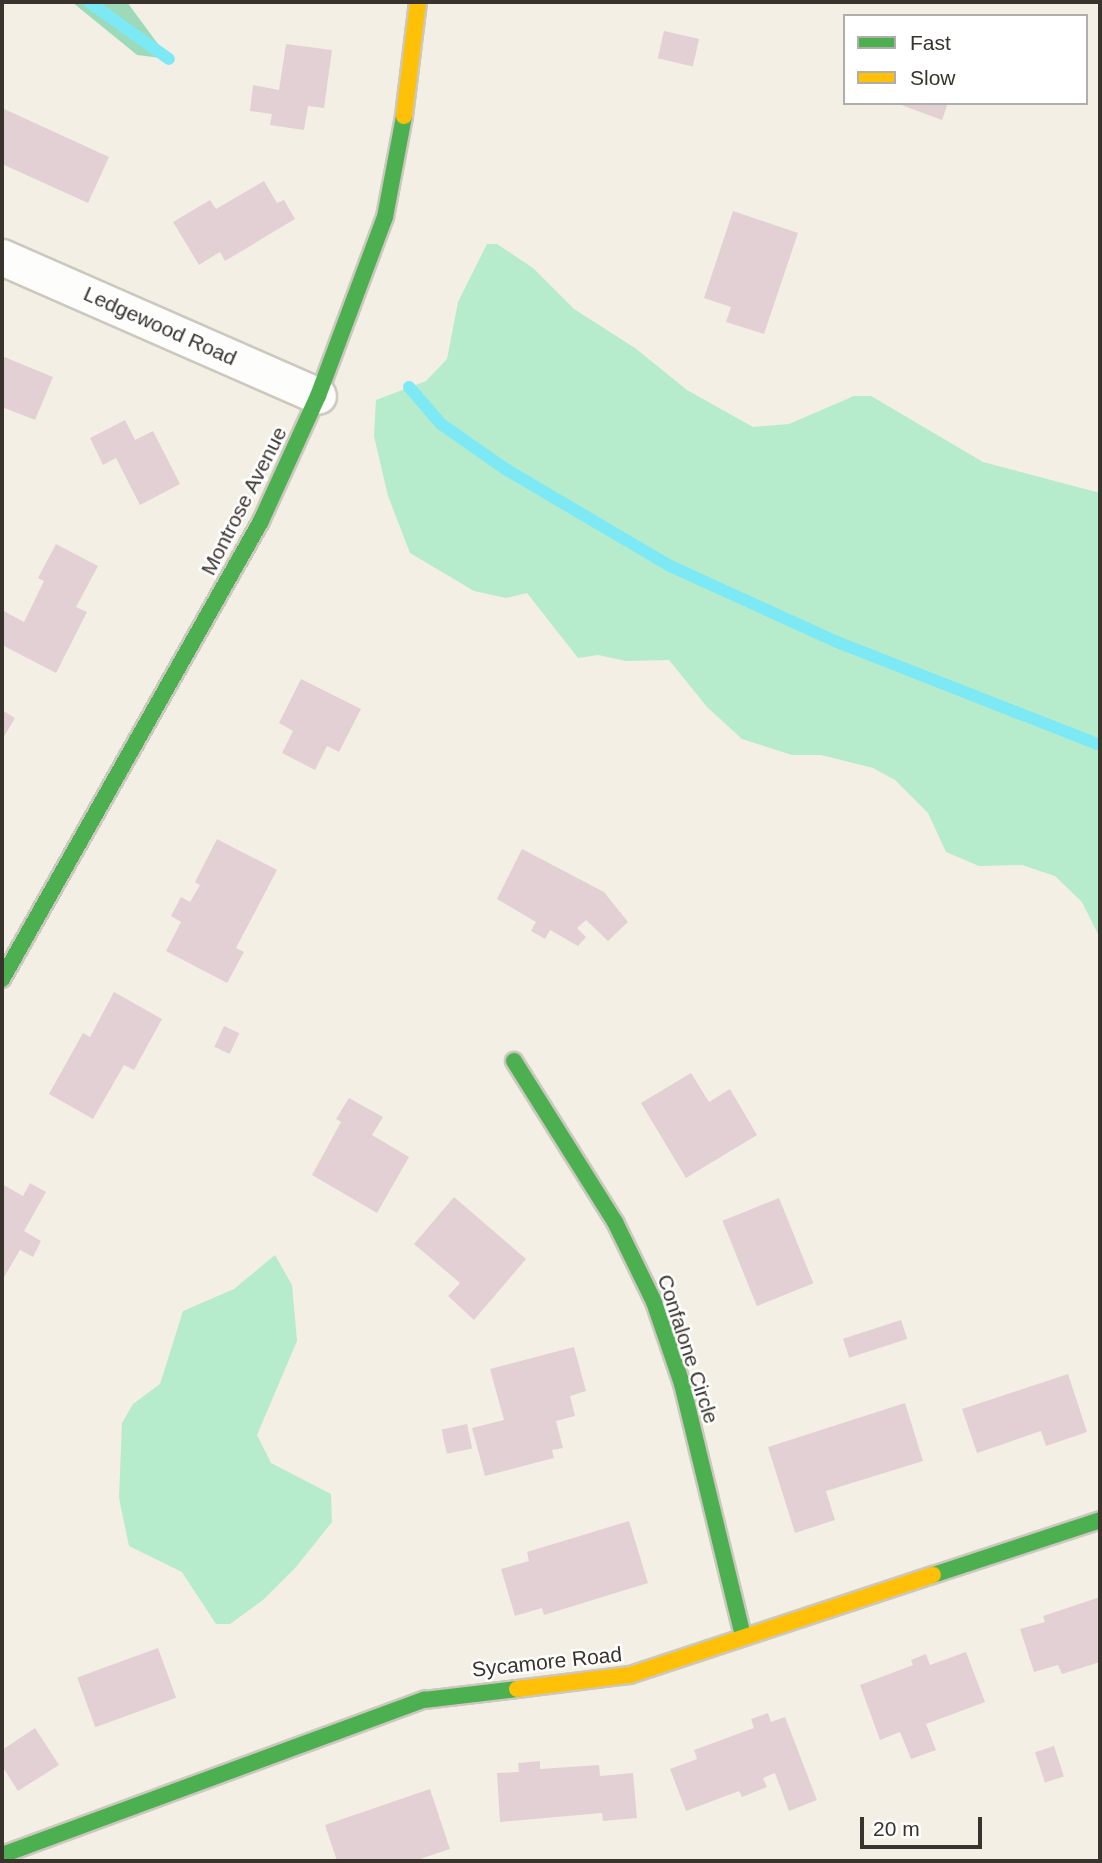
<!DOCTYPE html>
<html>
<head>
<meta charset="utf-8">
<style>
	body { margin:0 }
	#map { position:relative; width:1102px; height:1863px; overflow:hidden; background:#f4efe4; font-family:Arial,sans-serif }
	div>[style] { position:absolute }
	.green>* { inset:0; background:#b6ebcb }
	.forest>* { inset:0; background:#9ddab9 }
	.stream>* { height:12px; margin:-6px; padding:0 6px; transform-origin:6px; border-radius:6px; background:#7de9f5 }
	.building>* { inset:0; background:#e3d0d5; transform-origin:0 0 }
	.roads { filter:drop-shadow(2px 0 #ccc8bf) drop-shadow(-2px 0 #ccc8bf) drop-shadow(0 2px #ccc8bf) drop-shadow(0 -2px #ccc8bf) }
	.street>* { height:35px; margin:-17.5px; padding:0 17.5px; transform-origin:17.5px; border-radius:17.5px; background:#fdfdfb }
	.fast>* { height:16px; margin:-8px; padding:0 8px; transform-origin:8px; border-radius:8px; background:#4caf50 }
	.slow>* { height:16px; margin:-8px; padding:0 8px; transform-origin:8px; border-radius:8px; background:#ffc107 }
	span { translate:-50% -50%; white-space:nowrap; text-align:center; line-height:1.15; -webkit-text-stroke:5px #fff; paint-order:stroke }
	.street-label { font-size:21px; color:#38342d }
	.frame { position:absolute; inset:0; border:4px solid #38342d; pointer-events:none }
	.legend { position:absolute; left:843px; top:14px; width:245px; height:91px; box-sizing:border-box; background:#fff; border:2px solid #afaeab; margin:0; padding:9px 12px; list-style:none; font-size:21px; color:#38342d }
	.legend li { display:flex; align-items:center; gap:14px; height:35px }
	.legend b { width:35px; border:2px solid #afaeab }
	.scale { position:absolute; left:860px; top:1817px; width:122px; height:32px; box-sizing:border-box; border:4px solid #38342d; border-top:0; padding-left:9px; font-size:21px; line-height:24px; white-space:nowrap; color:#38342d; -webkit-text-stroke:5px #fff; paint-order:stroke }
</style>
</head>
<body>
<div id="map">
	<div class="green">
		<i style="clip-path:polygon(487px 244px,497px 244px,533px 268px,574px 309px,635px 348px,687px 390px,753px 427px,789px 424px,854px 396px,871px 396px,983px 462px,1100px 493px,1100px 938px,1082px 902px,1055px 876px,1022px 865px,979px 866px,946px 852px,928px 813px,895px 780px,873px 768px,821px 755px,792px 755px,742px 739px,707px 707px,669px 660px,626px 661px,598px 655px,578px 658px,527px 593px,506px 598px,474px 591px,410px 553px,388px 496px,374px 436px,376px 400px,426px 381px,447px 359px,458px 302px)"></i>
		<i style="clip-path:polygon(275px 1255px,292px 1285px,297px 1341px,257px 1435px,271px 1463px,331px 1494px,332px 1522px,296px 1567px,263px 1600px,230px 1624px,216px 1624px,182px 1572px,129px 1546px,119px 1498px,122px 1423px,133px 1404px,160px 1384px,183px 1311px,234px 1289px)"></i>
	</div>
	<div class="forest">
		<i style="clip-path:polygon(72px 2px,127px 2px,169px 59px,137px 55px)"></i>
	</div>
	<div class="stream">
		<i style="left:89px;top:2px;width:98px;rotate:35.5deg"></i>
		<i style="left:409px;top:387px;width:49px;rotate:49.1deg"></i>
		<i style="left:441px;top:424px;width:80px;rotate:34.9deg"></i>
		<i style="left:507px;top:470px;width:187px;rotate:30.5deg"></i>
		<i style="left:668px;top:565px;width:186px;rotate:24.5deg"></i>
		<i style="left:837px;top:642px;width:282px;rotate:21.4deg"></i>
	</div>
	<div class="building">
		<i style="left:664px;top:31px;width:36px;height:28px;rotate:13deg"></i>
		<i style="clip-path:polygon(286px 44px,332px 50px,324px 108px,308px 106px,304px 130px,270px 125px,272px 114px,250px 111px,253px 85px,279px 90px)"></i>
		<i style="clip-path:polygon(896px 103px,948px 103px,942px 120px)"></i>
		<i style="clip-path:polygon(2px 108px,109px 157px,88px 203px,2px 164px)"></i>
		<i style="clip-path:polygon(264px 181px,277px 203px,284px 200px,295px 219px,225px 261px,220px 252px,199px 265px,173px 222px,210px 200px,216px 209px)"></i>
		<i style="clip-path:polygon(733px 211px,798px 233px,764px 334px,726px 322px,731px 307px,704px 298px)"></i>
		<i style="clip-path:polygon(2px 356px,53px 377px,35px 420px,2px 407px)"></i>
		<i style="clip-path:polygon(125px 420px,135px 440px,153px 431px,180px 484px,140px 505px,116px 458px,103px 465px,90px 438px)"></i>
		<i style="clip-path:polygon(56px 544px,98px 566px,76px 607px,87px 612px,56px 673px,2px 645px,2px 610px,24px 622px,44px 581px,38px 578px)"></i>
		<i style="clip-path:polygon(301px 679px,361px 709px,339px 752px,327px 746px,315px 770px,282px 753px,293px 731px,279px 723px)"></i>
		<i style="clip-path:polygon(2px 710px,15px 718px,2px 740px)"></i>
		<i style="clip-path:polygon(217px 839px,277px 870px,236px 948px,244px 952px,227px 983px,166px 951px,181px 922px,171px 916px,181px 897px,190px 902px,200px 885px,195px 882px)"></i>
		<i style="clip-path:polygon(522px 849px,604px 892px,628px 922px,608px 941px,586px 920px,577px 928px,586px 937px,578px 946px,550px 930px,545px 939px,531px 931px,536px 922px,497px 899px)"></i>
		<i style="clip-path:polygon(114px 992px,162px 1019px,134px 1070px,124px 1065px,93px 1119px,49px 1094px,83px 1033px,90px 1037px)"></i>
		<i style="left:224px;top:1026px;width:17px;height:23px;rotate:25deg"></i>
		<i style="clip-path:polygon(691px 1073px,709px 1102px,730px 1089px,757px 1135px,686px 1178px,641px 1103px)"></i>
		<i style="clip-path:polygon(349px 1098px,383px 1117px,372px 1135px,409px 1157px,377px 1213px,312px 1175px,341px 1122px,336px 1119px)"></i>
		<i style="clip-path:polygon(30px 1183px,46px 1192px,24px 1231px,41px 1241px,33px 1257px,20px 1250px,4px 1277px,2px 1184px,23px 1196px)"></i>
		<i style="clip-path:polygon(454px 1197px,526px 1259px,474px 1320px,448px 1296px,460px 1283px,414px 1244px)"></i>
		<i style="left:779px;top:1198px;width:92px;height:61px;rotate:68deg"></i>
		<i style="left:901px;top:1320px;width:20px;height:61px;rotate:72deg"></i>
		<i style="clip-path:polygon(574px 1347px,586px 1391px,570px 1396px,575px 1416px,556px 1421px,563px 1448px,552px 1450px,554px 1458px,485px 1476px,472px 1428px,504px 1420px,490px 1369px)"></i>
		<i style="clip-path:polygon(1068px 1374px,1087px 1432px,1046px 1446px,1041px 1431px,977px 1453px,962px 1409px)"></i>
		<i style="clip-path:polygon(905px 1403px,923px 1461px,826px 1491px,835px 1520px,795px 1533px,768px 1447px)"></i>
		<i style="left:467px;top:1424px;width:25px;height:26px;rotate:78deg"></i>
		<i style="clip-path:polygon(629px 1521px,648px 1583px,544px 1615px,542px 1608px,515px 1616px,501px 1569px,529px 1561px,527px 1552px)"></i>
		<i style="clip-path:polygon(1100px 1597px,1100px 1662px,1062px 1674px,1058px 1665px,1034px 1672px,1020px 1629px,1045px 1622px,1043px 1616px)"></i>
		<i style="left:158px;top:1648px;width:53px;height:86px;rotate:70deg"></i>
		<i style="clip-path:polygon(966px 1652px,985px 1702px,926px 1724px,936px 1750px,911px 1759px,900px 1732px,880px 1740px,860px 1685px,913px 1665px,911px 1660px,926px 1654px,930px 1665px)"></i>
		<i style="clip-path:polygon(768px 1713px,771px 1722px,785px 1717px,817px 1800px,789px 1811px,775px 1773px,763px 1778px,767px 1787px,742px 1797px,739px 1791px,686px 1811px,670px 1769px,697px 1759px,694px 1750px,754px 1728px,751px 1719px)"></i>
		<i style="clip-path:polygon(35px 1728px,59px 1765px,18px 1791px,2px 1766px,2px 1750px)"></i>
		<i style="left:1054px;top:1746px;width:32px;height:20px;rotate:72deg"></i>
		<i style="clip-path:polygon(540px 1761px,540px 1769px,599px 1765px,600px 1776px,633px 1773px,637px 1818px,603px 1821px,602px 1813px,500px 1822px,497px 1773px,519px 1772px,518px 1763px)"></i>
		<i style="clip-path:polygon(430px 1789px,450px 1849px,414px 1861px,337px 1861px,325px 1825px)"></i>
	</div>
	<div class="roads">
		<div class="street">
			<i style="left:2px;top:257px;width:345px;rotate:23.7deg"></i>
		</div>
		<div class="fast">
			<i style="left:2px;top:979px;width:526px;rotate:-60.51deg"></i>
			<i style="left:261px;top:521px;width:137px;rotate:-65.5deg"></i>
			<i style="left:318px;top:396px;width:191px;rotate:-69.5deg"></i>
			<i style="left:385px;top:217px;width:103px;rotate:-79.3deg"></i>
			<i style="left:514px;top:1061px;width:190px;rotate:57.9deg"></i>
			<i style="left:615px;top:1222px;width:89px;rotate:64deg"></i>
			<i style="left:654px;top:1302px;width:87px;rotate:71.1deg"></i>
			<i style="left:682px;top:1384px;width:260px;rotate:76.4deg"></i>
			<i style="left:933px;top:1575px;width:176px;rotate:-18.2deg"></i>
			<i style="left:2px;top:1855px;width:450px;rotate:-20.2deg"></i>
			<i style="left:424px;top:1700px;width:94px;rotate:-6.7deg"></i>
		</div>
		<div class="slow">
			<i style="left:404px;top:116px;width:115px;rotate:-83deg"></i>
			<i style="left:517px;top:1689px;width:114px;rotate:-7.1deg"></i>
			<i style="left:630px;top:1675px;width:319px;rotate:-18.3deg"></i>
		</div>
	</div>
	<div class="street-label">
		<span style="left:160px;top:326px;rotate:24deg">Ledgewood Road</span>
		<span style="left:244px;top:501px;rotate:-63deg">Montrose Avenue</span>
		<span style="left:688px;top:1349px;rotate:72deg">Confalone Circle</span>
		<span style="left:547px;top:1662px;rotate:-6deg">Sycamore Road</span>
	</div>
	<div class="frame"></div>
	<ul class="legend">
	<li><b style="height:9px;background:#4caf50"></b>Fast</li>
	<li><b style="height:9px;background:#ffc107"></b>Slow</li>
	</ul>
	<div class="scale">20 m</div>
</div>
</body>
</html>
